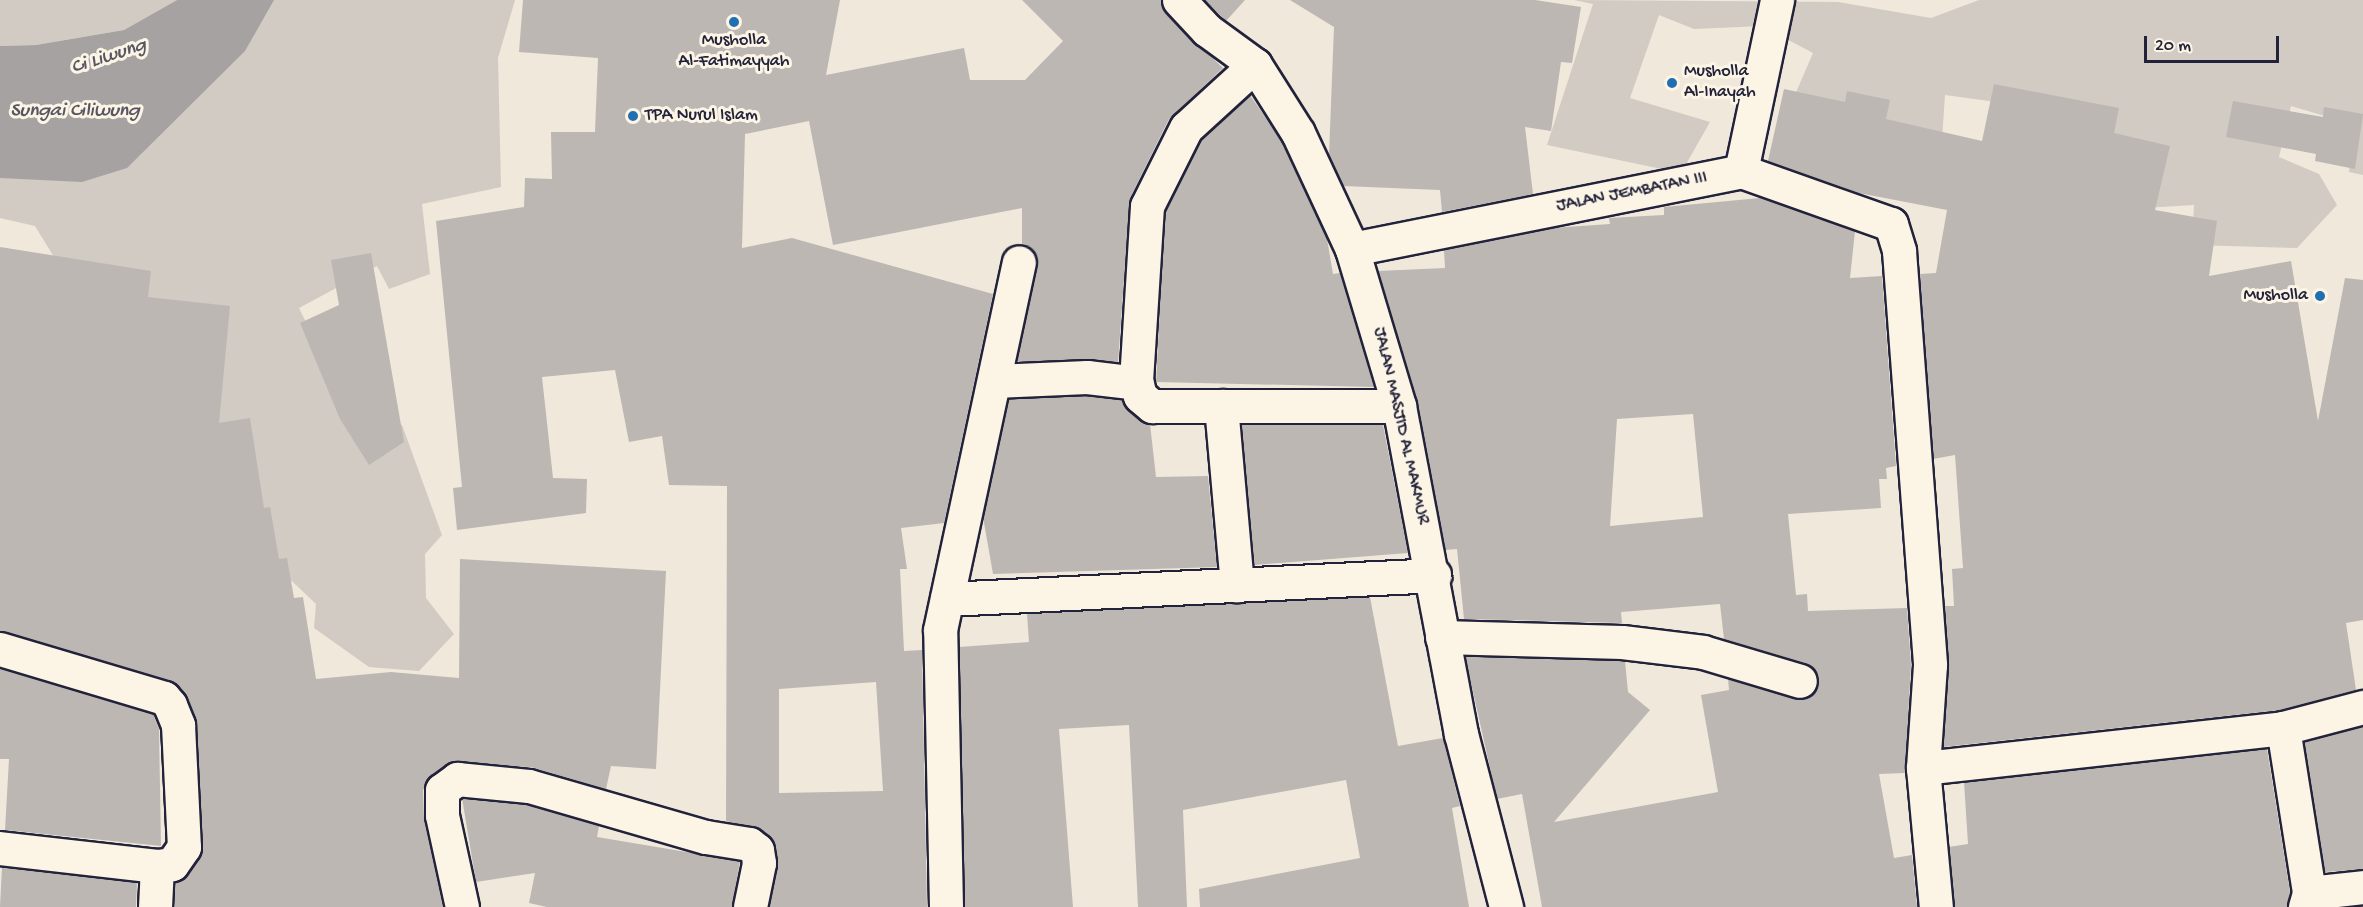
<!DOCTYPE html>
<html>
<head>
<meta charset="utf-8">
<style>
	body { margin:0 }
	#map { position:relative; width:2363px; height:907px; overflow:hidden; background:#efe8db; font-family:"Gochi Hand",sans-serif }
	div>[style] { position:absolute }
	.green>* { inset:0; background:#d1cbc3 }
	.water>* { inset:0; background:#a6a2a2 }
	.building>* { inset:0; background:#bcb7b3 }
	.roads { filter:drop-shadow(2px 0 #22223b) drop-shadow(-2px 0 #22223b) drop-shadow(0 2px #22223b) drop-shadow(0 -2px #22223b) }
	.minor>* { height:33px; margin:-16.5px; padding:0 16.5px; transform-origin:16.5px; border-radius:16.5px; background:#fcf5e5 }
	.dots>* { width:16px; height:16px; translate:-50% -50%; box-sizing:border-box; border:3px solid #fcf5e5; border-radius:50% }
	span { translate:-50% -50%; white-space:nowrap; text-align:center; line-height:1.15; -webkit-text-stroke:6px #fcf5e5; paint-order:stroke }
	.poi-label { font-size:18px; color:#22223b }
	.left { translate:0 -50%; text-align:left }
	.right { translate:-100% -50%; text-align:right }
	.street-label { font-size:18px; color:#22223b }
	.water-label { font-size:20px; color:#575564; font-style:italic }
	.scale { position:absolute; left:2144px; top:36px; width:135px; height:27px; box-sizing:border-box; border:3px solid #22223b; border-top:0; padding-left:8px; font-size:18px; line-height:21px; white-space:nowrap; color:#22223b; -webkit-text-stroke:4px #fcf5e5; paint-order:stroke }
</style>
</head>
<body>
<div id="map">
	<div class="green">
		<i style="clip-path:polygon(0 0,177px 0,124px 30px,36px 45px,0 46px)"></i>
		<i style="clip-path:polygon(272px 0,515px 0,498px 58px,501px 187px,422px 204px,430px 274px,389px 289px,377px 266px,299px 308px,340px 393px,383px 429px,402px 425px,442px 535px,425px 554px,426px 598px,454px 634px,419px 671px,369px 667px,314px 628px,316px 604px,276px 566px,92px 319px,35px 226px,0 218px,0 178px)"></i>
		<i style="clip-path:polygon(1574px 0,1838px 2px,1931px 18px,1979px 0,2363px 0,2363px 175px,2349px 172px,2352px 124px,2291px 106px,2279px 157px,2319px 174px,2337px 205px,2297px 248px,2192px 245px,2194px 205px,2144px 208px,2018px 105px,1945px 95px,1942px 139px,1794px 97px,1813px 53px,1762px 26px,1694px 29px,1659px 15px,1630px 98px,1710px 122px,1681px 173px,1547px 145px,1593px 4px)"></i>
	</div>
	<div class="water">
		<i style="clip-path:polygon(177px 0,274px 0,245px 51px,127px 168px,82px 182px,0 178px,0 46px,36px 45px,124px 30px)"></i>
	</div>
	<div class="building">
		<i style="clip-path:polygon(evenodd,523px 0,840px 0,826px 75px,964px 48px,970px 80px,1025px 80px,1063px 41px,1022px 0,1161px 0,1165px 13px,1223px 68px,1169px 119px,1130px 198px,1118px 362px,1017px 361px,1037px 265px,1032px 249px,1022px 244px,1022px 208px,833px 245px,809px 121px,745px 134px,742px 248px,792px 238px,993px 294px,944px 523px,901px 528px,907px 569px,900px 569px,904px 651px,922px 650px,927px 907px,769px 907px,775px 846px,760px 829px,726px 821px,727px 486px,669px 485px,662px 436px,629px 442px,615px 370px,542px 377px,553px 478px,587px 479px,586px 513px,457px 530px,453px 488px,462px 487px,436px 221px,524px 207px,525px 178px,552px 179px,551px 132px,595px 132px,598px 58px,519px 52px,523px 0,876px 682px,883px 791px,779px 793px,779px 689px,876px 682px)"></i>
		<i style="clip-path:polygon(1205px 0,1245px 0,1226px 21px)"></i>
		<i style="clip-path:polygon(1290px 0,1535px 0,1581px 7px,1572px 63px,1561px 62px,1551px 131px,1525px 127px,1533px 194px,1442px 212px,1440px 190px,1343px 186px,1329px 155px,1334px 27px)"></i>
		<i style="clip-path:polygon(1994px 84px,2119px 108px,2114px 133px,2170px 146px,2155px 210px,2217px 221px,2209px 276px,2291px 261px,2318px 421px,2345px 278px,2363px 280px,2363px 620px,2346px 623px,2356px 690px,2280px 710px,1943px 747px,1949px 666px,1944px 606px,1954px 606px,1952px 569px,1963px 568px,1955px 455px,1933px 459px,1920px 274px,1936px 273px,1947px 210px,1859px 193px,1768px 161px,1784px 89px,1845px 102px,1847px 91px,1890px 100px,1886px 119px,1982px 141px)"></i>
		<i style="clip-path:polygon(1250px 95px,1282px 142px,1327px 239px,1333px 274px,1340px 273px,1374px 387px,1156px 382px,1165px 211px,1201px 140px)"></i>
		<i style="clip-path:polygon(2233px 101px,2323px 117px,2324px 107px,2363px 114px,2355px 169px,2315px 161px,2316px 154px,2226px 137px)"></i>
		<i style="clip-path:polygon(evenodd,1760px 198px,1855px 231px,1850px 278px,1882px 276px,1896px 466px,1886px 468px,1887px 479px,1879px 479px,1881px 508px,1788px 514px,1796px 595px,1807px 594px,1808px 611px,1907px 608px,1911px 665px,1905px 773px,1879px 774px,1894px 858px,1912px 855px,1917px 907px,1542px 907px,1522px 794px,1497px 799px,1465px 656px,1625px 661px,1628px 692px,1650px 710px,1554px 822px,1718px 792px,1701px 695px,1729px 690px,1728px 679px,1804px 699px,1818px 687px,1818px 676px,1805px 663px,1724px 639px,1720px 604px,1621px 612px,1622px 623px,1464px 619px,1457px 549px,1445px 550px,1417px 403px,1378px 271px,1445px 268px,1444px 250px,1552px 228px,1610px 224px,1609px 218px,1664px 215px,1664px 207px,1760px 198px,1693px 414px,1703px 517px,1610px 526px,1617px 419px,1693px 414px)"></i>
		<i style="clip-path:polygon(0 247px,151px 271px,148px 297px,230px 306px,219px 423px,250px 418px,264px 508px,270px 507px,279px 559px,287px 558px,294px 598px,303px 597px,316px 679px,391px 672px,459px 678px,460px 559px,666px 571px,656px 769px,611px 766px,606px 789px,531px 767px,446px 764px,423px 790px,424px 819px,443px 907px,174px 907px,175px 882px,187px 875px,203px 846px,197px 724px,184px 693px,169px 680px,0 631px)"></i>
		<i style="clip-path:polygon(371px 253px,404px 442px,369px 465px,340px 419px,300px 323px,339px 305px,331px 260px)"></i>
		<i style="clip-path:polygon(1086px 396px,1122px 400px,1150px 424px,1156px 477px,1208px 476px,1217px 567px,993px 574px,983px 517px,1009px 399px)"></i>
		<i style="clip-path:polygon(1242px 425px,1383px 425px,1408px 553px,1254px 565px)"></i>
		<i style="clip-path:polygon(1370px 597px,1398px 746px,1443px 738px,1460px 806px,1452px 808px,1469px 907px,1200px 907px,1199px 889px,1360px 858px,1346px 780px,1183px 810px,1187px 907px,1138px 907px,1129px 725px,1059px 729px,1073px 907px,965px 907px,959px 647px,1029px 642px,1027px 614px)"></i>
		<i style="clip-path:polygon(0 669px,153px 714px,159px 729px,161px 846px,5px 830px,9px 759px,0 759px)"></i>
		<i style="clip-path:polygon(2363px 726px,2363px 869px,2325px 872px,2304px 742px)"></i>
		<i style="clip-path:polygon(2267px 749px,2290px 892px,2287px 907px,1954px 907px,1949px 847px,1968px 844px,1964px 782px)"></i>
		<i style="clip-path:polygon(462px 798px,525px 804px,599px 826px,597px 837px,740px 861px,732px 907px,547px 907px,529px 903px,535px 873px,476px 882px)"></i>
		<i style="clip-path:polygon(2px 867px,137px 883px,136px 907px,0 907px)"></i>
	</div>
	<div class="roads">
		<div class="minor">
			<i style="left:1179px;top:0;width:41px;rotate:47deg"></i>
			<i style="left:1207px;top:30px;width:59px;rotate:36.1deg"></i>
			<i style="left:1255px;top:65px;width:80px;rotate:57.7deg"></i>
			<i style="left:1298px;top:133px;width:128px;rotate:65deg"></i>
			<i style="left:1352px;top:249px;width:164px;rotate:73.3deg"></i>
			<i style="left:1399px;top:406px;width:334px;rotate:79.3deg"></i>
			<i style="left:1461px;top:734px;width:179px;rotate:75.4deg"></i>
			<i style="left:1255px;top:65px;width:93px;rotate:137.6deg"></i>
			<i style="left:1186px;top:128px;width:87px;rotate:116.6deg"></i>
			<i style="left:1147px;top:206px;width:174px;rotate:93.6deg"></i>
			<i style="left:1136px;top:380px;width:16px;rotate:76deg"></i>
			<i style="left:1140px;top:396px;width:16px;rotate:40deg"></i>
			<i style="left:1152px;top:406px;width:247px"></i>
			<i style="left:1741px;top:171px;width:175px;rotate:-78.1deg"></i>
			<i style="left:1352px;top:249px;width:397px;rotate:-11.3deg"></i>
			<i style="left:1741px;top:171px;width:159px;rotate:19.5deg"></i>
			<i style="left:1891px;top:224px;width:28px;rotate:73deg"></i>
			<i style="left:1899px;top:251px;width:415px;rotate:85.7deg"></i>
			<i style="left:1930px;top:665px;width:103px;rotate:93.9deg"></i>
			<i style="left:1923px;top:768px;width:140px;rotate:84.7deg"></i>
			<i style="left:994px;top:381px;width:93px;rotate:-2.5deg"></i>
			<i style="left:1087px;top:377px;width:50px;rotate:6.8deg"></i>
			<i style="left:1221px;top:406px;width:180px;rotate:84.9deg"></i>
			<i style="left:947px;top:599px;width:488px;rotate:-2.8deg"></i>
			<i style="left:1442px;top:637px;width:180px;rotate:1.6deg"></i>
			<i style="left:1622px;top:642px;width:82px;rotate:7deg"></i>
			<i style="left:1703px;top:652px;width:101px;rotate:16.6deg"></i>
			<i style="left:0;top:649px;width:171px;rotate:16.6deg"></i>
			<i style="left:164px;top:698px;width:9px;rotate:49deg"></i>
			<i style="left:170px;top:705px;width:22px;rotate:68deg"></i>
			<i style="left:178px;top:725px;width:122px;rotate:87.2deg"></i>
			<i style="left:184px;top:847px;width:21px;rotate:125deg"></i>
			<i style="left:172px;top:864px;width:15px;rotate:172deg"></i>
			<i style="left:157px;top:866px;width:158px;rotate:-173.5deg"></i>
			<i style="left:2283px;top:728px;width:167px;rotate:81deg"></i>
			<i style="left:2309px;top:893px;width:15px;rotate:106deg"></i>
			<i style="left:1923px;top:768px;width:362px;rotate:-6.3deg"></i>
			<i style="left:2283px;top:728px;width:83px;rotate:-14.7deg"></i>
			<i style="left:2309px;top:893px;width:54px;rotate:-6.3deg"></i>
			<i style="left:155px;top:907px;width:41px;rotate:-87.2deg"></i>
			<i style="left:462px;top:907px;width:94px;rotate:-102.3deg"></i>
			<i style="left:442px;top:815px;width:25px;rotate:-90deg"></i>
			<i style="left:442px;top:790px;width:19px;rotate:-36deg"></i>
			<i style="left:457px;top:779px;width:72px;rotate:5.6deg"></i>
			<i style="left:529px;top:786px;width:184px;rotate:16.1deg"></i>
			<i style="left:706px;top:837px;width:44px;rotate:9.2deg"></i>
			<i style="left:749px;top:844px;width:10px;rotate:37deg"></i>
			<i style="left:757px;top:850px;width:13px;rotate:81deg"></i>
			<i style="left:759px;top:863px;width:45px;rotate:101.6deg"></i>
			<i style="left:946px;top:907px;width:277px;rotate:-91.2deg"></i>
			<i style="left:940px;top:630px;width:376px;rotate:-77.9deg"></i>
		</div>
	</div>
	<div class="dots">
		<i style="left:734px;top:22px;background:#1f6fb2"></i>
		<i style="left:1672px;top:83px;background:#1f6fb2"></i>
		<i style="left:633px;top:116px;background:#1f6fb2"></i>
		<i style="left:2320px;top:296px;background:#1f6fb2"></i>
	</div>
	<div class="poi-label">
		<span style="left:734px;top:52px">Musholla<br>Al-Fatimayyah</span>
		<span class="left" style="left:1684px;top:83px">Musholla<br>Al-Inayah</span>
		<span class="left" style="left:645px;top:116px">TPA Nurul Islam</span>
		<span class="right" style="left:2308px;top:296px">Musholla</span>
	</div>
	<div class="street-label">
		<span style="left:1632px;top:193px;rotate:-11deg">JALAN JEMBATAN III</span>
		<span style="left:1400px;top:426px;rotate:77deg">JALAN MASJID AL MAKMUR</span>
	</div>
	<div class="water-label">
		<span style="left:109px;top:57px;rotate:-18deg">Ci Liwung</span>
		<span style="left:75px;top:111px">Sungai Ciliwung</span>
	</div>
	<div class="scale">20 m</div>
</div>
</body>
</html>
